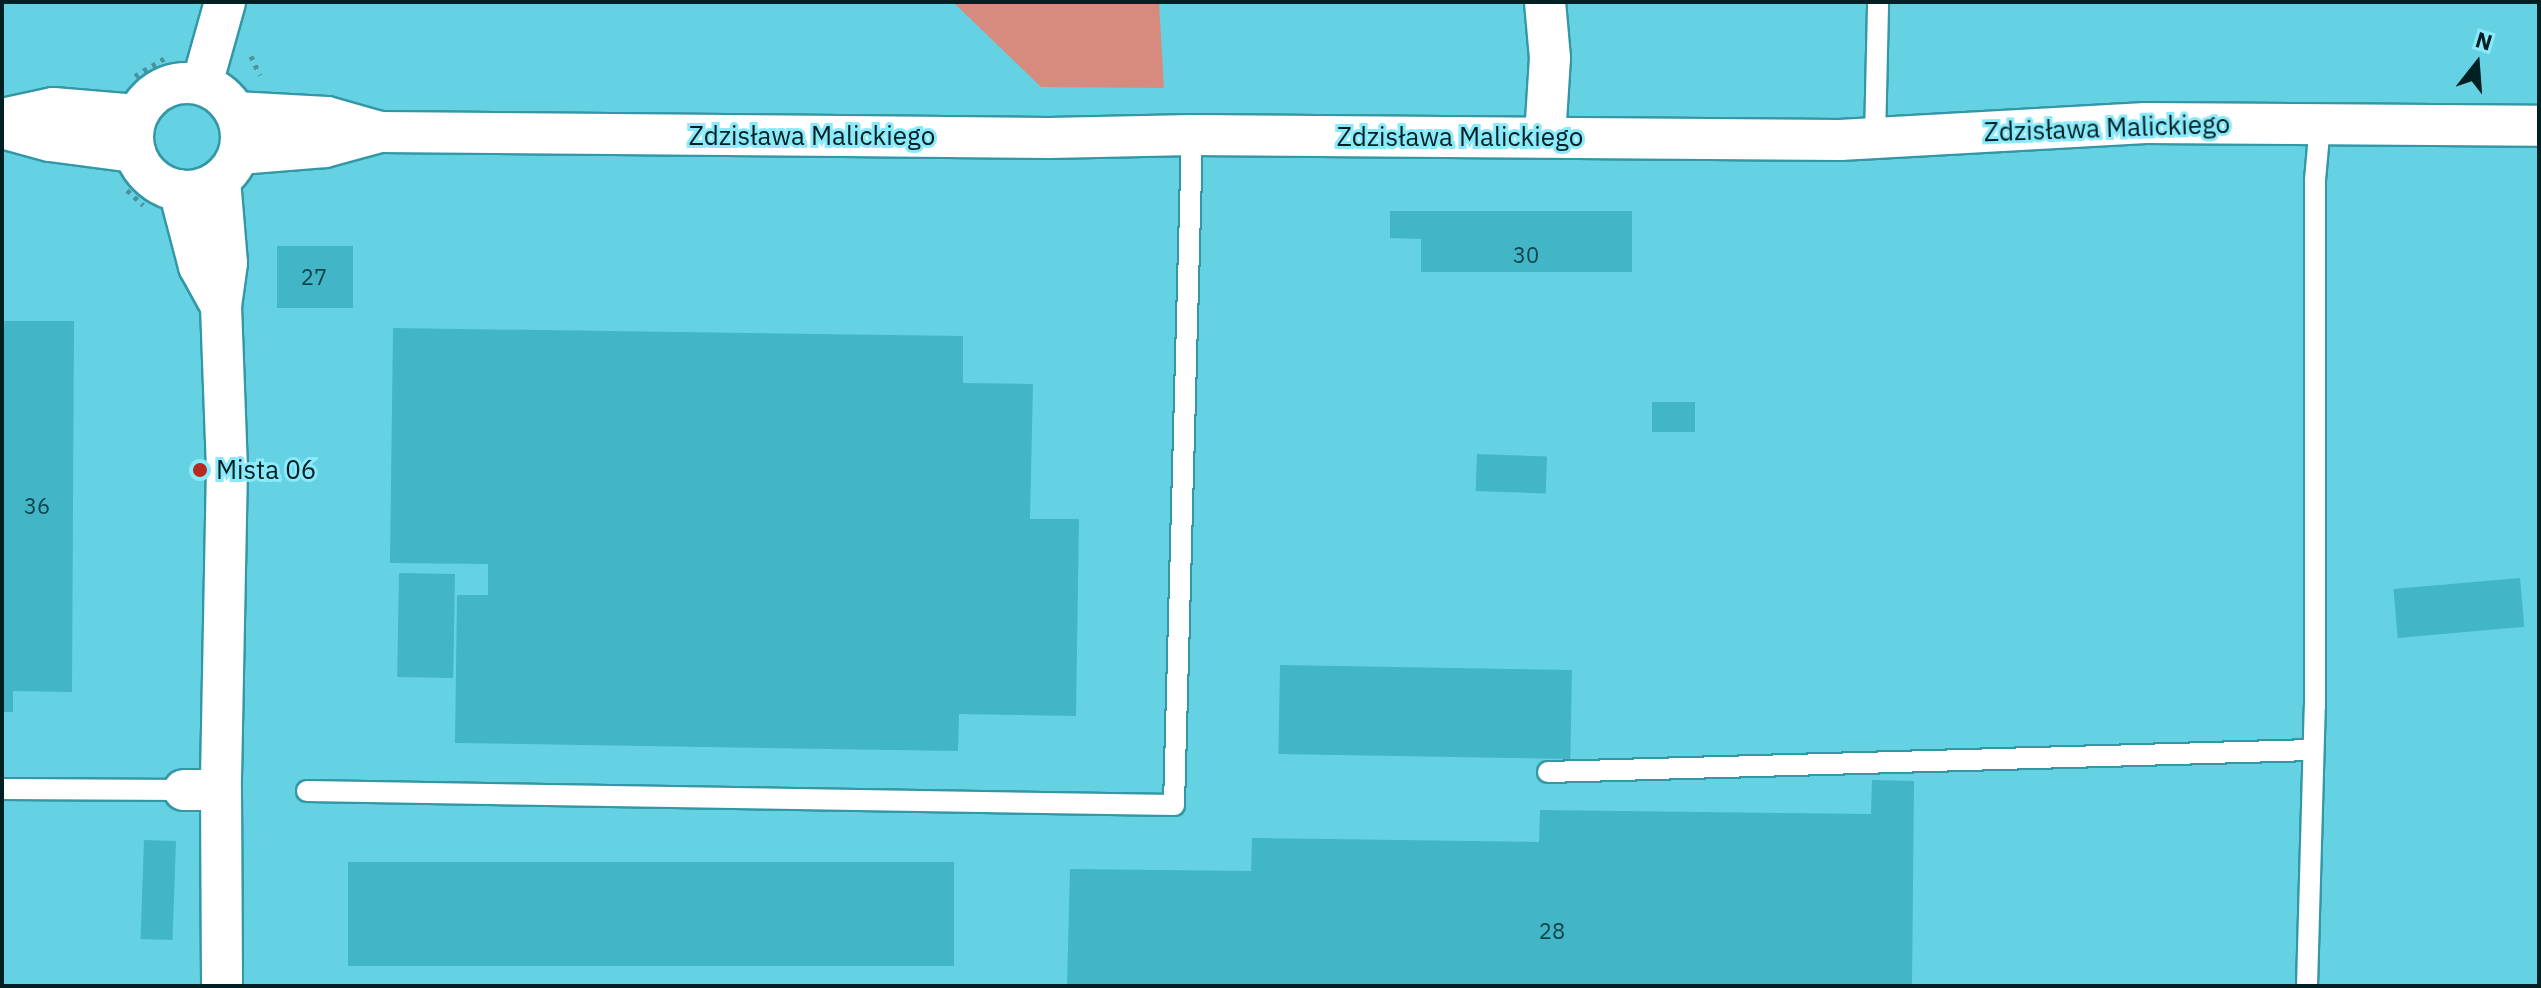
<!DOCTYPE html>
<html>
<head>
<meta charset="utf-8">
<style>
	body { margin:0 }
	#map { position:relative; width:2541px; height:988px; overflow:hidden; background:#7eddec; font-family:"IBM Plex Sans",sans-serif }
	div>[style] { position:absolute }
	.built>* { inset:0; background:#65d2e3; transform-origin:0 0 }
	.green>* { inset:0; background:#d78b7f }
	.building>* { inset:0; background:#42b5c6; transform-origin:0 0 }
	.path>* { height:5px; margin-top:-2.5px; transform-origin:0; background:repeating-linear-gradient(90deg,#4c919c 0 4px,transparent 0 10px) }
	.roads { filter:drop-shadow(2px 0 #3397a6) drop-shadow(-2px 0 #3397a6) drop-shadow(0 2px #3397a6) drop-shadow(0 -2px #3397a6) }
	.service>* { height:20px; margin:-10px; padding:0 10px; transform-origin:10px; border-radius:10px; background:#fff }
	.minor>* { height:40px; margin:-20px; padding:0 20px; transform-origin:20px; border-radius:20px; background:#fff }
	.minor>.ring { margin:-20px; padding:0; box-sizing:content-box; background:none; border:40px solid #fff; border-radius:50% }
	.dots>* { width:22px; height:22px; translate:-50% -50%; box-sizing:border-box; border:4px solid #8beafa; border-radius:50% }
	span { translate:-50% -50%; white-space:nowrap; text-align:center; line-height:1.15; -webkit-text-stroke:6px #8beafa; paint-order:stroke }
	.number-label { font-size:22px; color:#11454c }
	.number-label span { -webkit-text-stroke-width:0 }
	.street-label { font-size:26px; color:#012024 }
	.poi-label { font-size:26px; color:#012024 }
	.left { translate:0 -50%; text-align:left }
	.frame { position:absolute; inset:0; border:4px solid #012024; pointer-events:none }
	.north { position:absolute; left:2437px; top:24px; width:80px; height:80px; -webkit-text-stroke:6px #8beafa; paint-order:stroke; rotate:17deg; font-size:22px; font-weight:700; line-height:32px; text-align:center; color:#012024 }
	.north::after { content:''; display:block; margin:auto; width:28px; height:36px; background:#012024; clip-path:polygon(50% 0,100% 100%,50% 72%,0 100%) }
</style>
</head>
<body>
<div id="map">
	<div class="built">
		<i style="left:2px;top:2px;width:2537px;height:984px"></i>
	</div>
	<div class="green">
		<i style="clip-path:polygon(953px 2px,1159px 2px,1164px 88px,1041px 87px)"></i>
	</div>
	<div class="building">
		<i style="clip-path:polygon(1390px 211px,1632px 211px,1632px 272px,1421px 272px,1421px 239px,1390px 238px)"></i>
		<i style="left:277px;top:246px;width:76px;height:62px"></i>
		<i style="clip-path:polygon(2px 321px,74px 321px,72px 692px,13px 691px,13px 712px,2px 712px)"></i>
		<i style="clip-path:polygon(393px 328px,963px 336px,963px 383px,1033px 384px,1030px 519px,1079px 519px,1076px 716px,959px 714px,958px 751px,455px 743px,457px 595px,488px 595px,488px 564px,390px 563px)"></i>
		<i style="left:1652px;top:402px;width:43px;height:30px"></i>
		<i style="left:1477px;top:454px;width:70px;height:37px;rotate:2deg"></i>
		<i style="left:399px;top:573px;width:56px;height:104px;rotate:1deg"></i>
		<i style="left:2520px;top:578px;width:49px;height:127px;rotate:85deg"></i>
		<i style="left:1280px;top:665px;width:292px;height:89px;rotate:1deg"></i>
		<i style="clip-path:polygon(1872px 780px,1914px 781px,1912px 986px,1067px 986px,1070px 869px,1251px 871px,1252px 838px,1539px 842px,1540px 810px,1871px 814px)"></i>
		<i style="left:144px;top:840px;width:32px;height:99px;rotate:2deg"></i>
		<i style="left:348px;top:862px;width:606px;height:104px"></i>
	</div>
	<div class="path">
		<i style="left:251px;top:56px;width:21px;rotate:65deg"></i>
		<i style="left:135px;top:76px;width:37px;rotate:-31deg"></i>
		<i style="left:127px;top:190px;width:22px;rotate:43deg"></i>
	</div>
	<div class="roads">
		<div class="service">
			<i style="left:1875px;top:139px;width:137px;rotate:-88.7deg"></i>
			<i style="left:1548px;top:772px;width:764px;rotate:-1.65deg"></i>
			<i style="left:2px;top:789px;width:182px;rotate:0.3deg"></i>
			<i style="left:307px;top:791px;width:867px;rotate:0.93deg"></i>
			<i style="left:1174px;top:805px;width:670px;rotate:-88.46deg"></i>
			<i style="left:2307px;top:986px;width:280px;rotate:-88.4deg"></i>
			<i style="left:2315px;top:706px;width:526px;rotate:-90deg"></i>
			<i style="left:2315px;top:180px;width:56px;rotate:-84.9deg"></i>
		</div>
		<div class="minor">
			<i class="ring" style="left:133px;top:83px;width:68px;height:68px"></i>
			<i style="left:202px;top:84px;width:85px;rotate:-74.3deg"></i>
			<i style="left:235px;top:112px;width:92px;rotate:3.1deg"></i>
			<i style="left:327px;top:117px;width:55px;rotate:15.8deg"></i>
			<i style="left:380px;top:132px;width:669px;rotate:0.51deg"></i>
			<i style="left:1049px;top:138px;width:143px;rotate:-1.2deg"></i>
			<i style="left:1192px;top:135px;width:648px;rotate:0.44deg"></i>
			<i style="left:1840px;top:140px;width:306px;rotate:-3.2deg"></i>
			<i style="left:2146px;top:123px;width:393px;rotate:0.4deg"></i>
			<i style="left:2px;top:119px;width:52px;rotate:-12.2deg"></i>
			<i style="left:53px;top:108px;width:84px;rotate:4.8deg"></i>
			<i style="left:2px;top:128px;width:50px;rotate:15.2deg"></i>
			<i style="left:50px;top:141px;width:86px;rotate:7.4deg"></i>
			<i style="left:1545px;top:137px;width:79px;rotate:-86.4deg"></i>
			<i style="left:1550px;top:58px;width:56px;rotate:-95.1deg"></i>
			<i style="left:239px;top:154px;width:86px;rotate:-4.7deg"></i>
			<i style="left:325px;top:147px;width:57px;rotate:-15.3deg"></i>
			<i style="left:220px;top:180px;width:83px;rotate:85.2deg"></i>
			<i style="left:227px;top:263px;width:43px;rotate:97.9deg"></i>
			<i style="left:221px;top:306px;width:160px;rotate:87.9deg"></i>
			<i style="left:227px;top:466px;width:324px;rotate:91.1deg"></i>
			<i style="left:221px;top:790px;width:196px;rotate:89.7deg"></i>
			<i style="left:179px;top:190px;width:79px;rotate:75.3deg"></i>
			<i style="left:199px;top:266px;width:46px;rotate:61.2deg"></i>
			<i style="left:184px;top:790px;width:37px"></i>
		</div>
	</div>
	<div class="dots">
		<i style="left:200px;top:470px;background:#b82a1f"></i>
	</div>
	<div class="number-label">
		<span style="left:1526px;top:255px">30</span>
		<span style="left:314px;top:277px">27</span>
		<span style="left:37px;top:506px">36</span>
		<span style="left:1552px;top:931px">28</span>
	</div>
	<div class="street-label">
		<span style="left:2107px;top:128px;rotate:-2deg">Zdzisława Malickiego</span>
		<span style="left:812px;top:136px">Zdzisława Malickiego</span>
		<span style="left:1460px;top:137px">Zdzisława Malickiego</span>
	</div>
	<div class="poi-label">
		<span class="left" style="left:216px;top:470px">Mista 06</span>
	</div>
	<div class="frame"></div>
	<div class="north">N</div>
</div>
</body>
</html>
